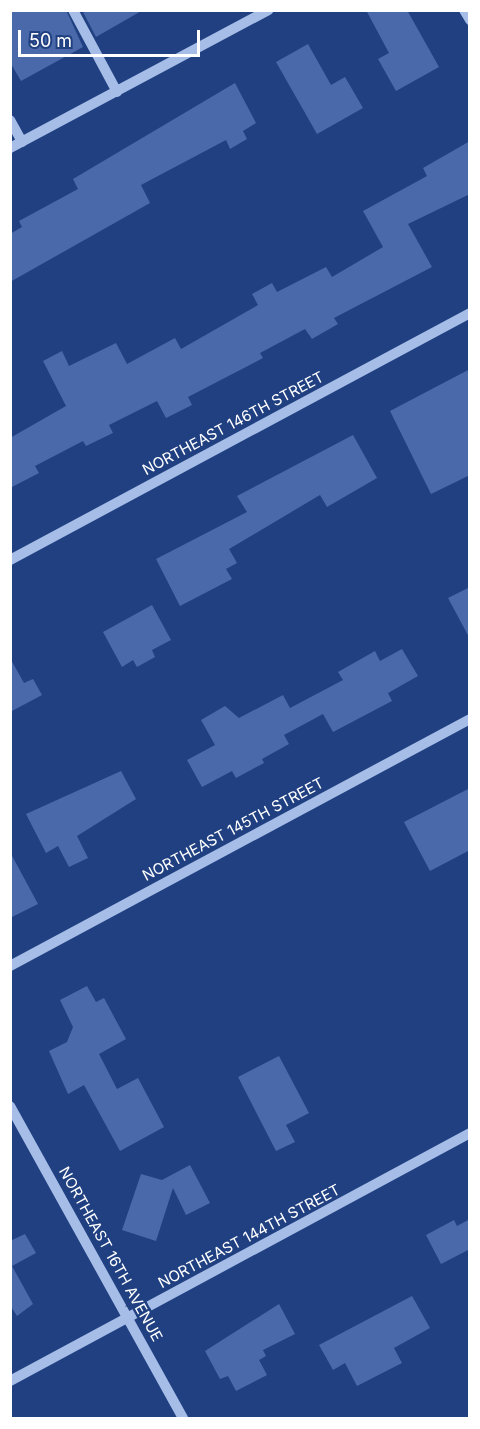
<!DOCTYPE html>
<html>
<head>
<meta charset="utf-8">
<style>
	body { margin:0 }
	#map { position:relative; width:480px; height:1429px; overflow:hidden; background:#204081; font-family:Inter,sans-serif }
	div>[style] { position:absolute }
	.building>* { inset:0; background:#4969ab }
	.minor>* { height:10px; margin:-5px; padding:0 5px; transform-origin:5px; border-radius:5px; background:#a6bde8 }
	span { translate:-50% -50%; white-space:nowrap; text-align:center; line-height:1.15; -webkit-text-stroke:5px #204081; paint-order:stroke }
	.street-label { font-size:15px; color:#fff }
	.frame { position:absolute; inset:0; border:12px solid #fff; pointer-events:none }
	.scale { position:absolute; left:18px; top:30px; width:182px; height:27px; box-sizing:border-box; border:3px solid #fff; border-top:0; padding-left:8px; font-size:18px; line-height:21px; white-space:nowrap; color:#fff; -webkit-text-stroke:4px #204081; paint-order:stroke }
</style>
</head>
<body>
<div id="map">
	<div class="building">
		<i style="clip-path:polygon(10px 10px,66px 10px,83px 47px,21px 81px,10px 62px)"></i>
		<i style="clip-path:polygon(82px 10px,143px 10px,96px 37px)"></i>
		<i style="clip-path:polygon(366px 10px,407px 10px,439px 67px,396px 91px,378px 59px,389px 53px)"></i>
		<i style="clip-path:polygon(308px 44px,331px 85px,345px 77px,363px 108px,317px 134px,276px 62px)"></i>
		<i style="clip-path:polygon(235px 83px,256px 123px,243px 131px,247px 139px,230px 149px,226px 140px,141px 185px,150px 203px,10px 282px,10px 234px,22px 227px,19px 221px,78px 189px,73px 179px)"></i>
		<i style="clip-path:polygon(470px 141px,470px 194px,408px 224px,432px 267px,334px 318px,338px 324px,312px 339px,305px 329px,260px 353px,263px 358px,188px 397px,192px 405px,166px 418px,157px 401px,109px 425px,113px 433px,86px 446px,83px 441px,35px 466px,39px 473px,10px 488px,10px 438px,66px 406px,43px 361px,62px 351px,69px 366px,116px 343px,127px 364px,175px 338px,181px 349px,258px 305px,252px 294px,272px 283px,277px 292px,326px 267px,332px 277px,383px 247px,363px 211px,427px 176px,423px 168px)"></i>
		<i style="clip-path:polygon(470px 369px,470px 475px,431px 494px,390px 411px)"></i>
		<i style="clip-path:polygon(353px 435px,377px 478px,327px 507px,320px 495px,229px 549px,237px 563px,226px 569px,232px 579px,180px 606px,156px 559px,247px 512px,237px 496px)"></i>
		<i style="clip-path:polygon(470px 587px,470px 639px,448px 598px)"></i>
		<i style="clip-path:polygon(152px 605px,171px 640px,152px 650px,155px 657px,137px 667px,133px 660px,122px 667px,103px 632px)"></i>
		<i style="clip-path:polygon(402px 649px,418px 676px,388px 693px,392px 701px,333px 732px,323px 714px,284px 735px,289px 744px,262px 759px,264px 763px,236px 778px,232px 771px,202px 787px,187px 760px,215px 745px,201px 720px,225px 706px,239px 718px,283px 695px,290px 708px,343px 680px,338px 672px,375px 651px,380px 661px)"></i>
		<i style="clip-path:polygon(10px 658px,24px 683px,33px 679px,42px 695px,10px 712px)"></i>
		<i style="clip-path:polygon(121px 771px,136px 799px,77px 836px,88px 858px,69px 867px,58px 846px,46px 853px,26px 814px)"></i>
		<i style="clip-path:polygon(470px 788px,470px 850px,430px 871px,404px 822px)"></i>
		<i style="clip-path:polygon(10px 852px,38px 904px,10px 918px)"></i>
		<i style="clip-path:polygon(87px 986px,96px 1002px,104px 998px,126px 1039px,99px 1054px,117px 1089px,138px 1078px,164px 1127px,120px 1151px,84px 1085px,68px 1094px,49px 1051px,67px 1042px,73px 1027px,60px 1000px)"></i>
		<i style="clip-path:polygon(279px 1056px,309px 1113px,286px 1125px,295px 1142px,276px 1151px,238px 1077px)"></i>
		<i style="clip-path:polygon(190px 1165px,210px 1203px,186px 1215px,173px 1188px,156px 1241px,122px 1230px,141px 1174px,162px 1180px)"></i>
		<i style="clip-path:polygon(470px 1219px,470px 1249px,441px 1264px,426px 1235px,454px 1220px,457px 1226px)"></i>
		<i style="clip-path:polygon(25px 1234px,36px 1253px,12px 1266px,33px 1304px,17px 1316px,10px 1305px,10px 1241px)"></i>
		<i style="clip-path:polygon(412px 1296px,430px 1328px,394px 1348px,402px 1363px,357px 1386px,345px 1363px,333px 1370px,319px 1345px)"></i>
		<i style="clip-path:polygon(279px 1304px,295px 1334px,263px 1350px,266px 1356px,259px 1360px,267px 1375px,236px 1391px,228px 1376px,220px 1379px,205px 1351px)"></i>
	</div>
	<div class="minor">
		<i style="left:73px;top:10px;width:93px;rotate:61.8deg"></i>
		<i style="left:464px;top:10px;width:12px;rotate:59deg"></i>
		<i style="left:10px;top:120px;width:25px;rotate:61deg"></i>
		<i style="left:10px;top:148px;width:293px;rotate:-28.1deg"></i>
		<i style="left:10px;top:560px;width:522px;rotate:-28.23deg"></i>
		<i style="left:10px;top:966px;width:522px;rotate:-28.23deg"></i>
		<i style="left:10px;top:1106px;width:357px;rotate:61deg"></i>
		<i style="left:10px;top:1381px;width:523px;rotate:-28.33deg"></i>
	</div>
	<div class="street-label">
		<span style="left:233px;top:423px;rotate:-28deg">NORTHEAST 146TH STREET</span>
		<span style="left:233px;top:829px;rotate:-28deg">NORTHEAST 145TH STREET</span>
		<span style="left:249px;top:1236px;rotate:-28deg">NORTHEAST 144TH STREET</span>
		<span style="left:111px;top:1254px;rotate:61deg">NORTHEAST 16TH AVENUE</span>
	</div>
	<div class="frame"></div>
	<div class="scale">50 m</div>
</div>
</body>
</html>
